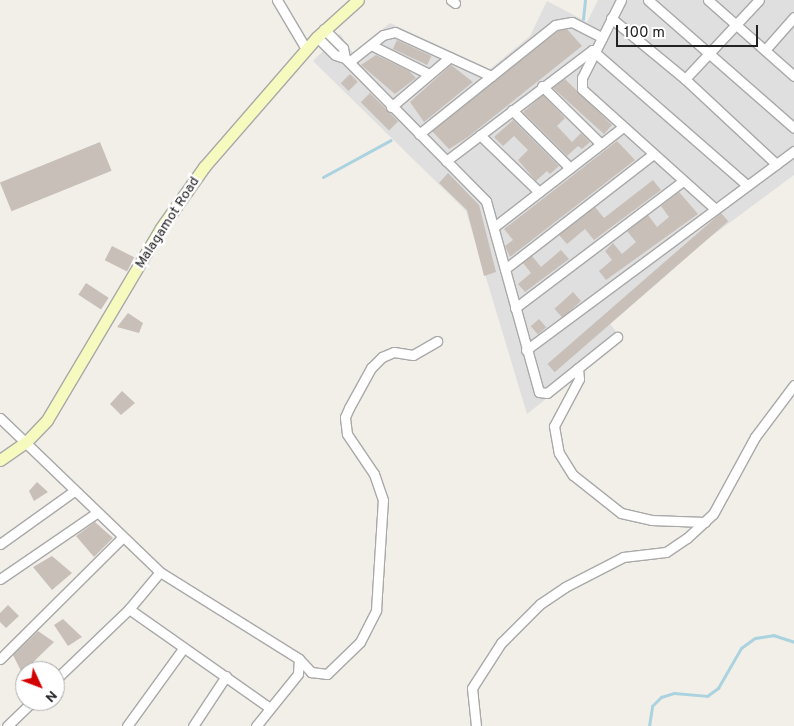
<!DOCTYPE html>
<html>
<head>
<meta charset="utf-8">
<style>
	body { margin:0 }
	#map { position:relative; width:794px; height:726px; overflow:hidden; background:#f2efe9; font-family:Overpass,sans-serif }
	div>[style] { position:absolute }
	.residential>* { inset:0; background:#e0dfdf }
	.stream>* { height:3px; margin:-1.5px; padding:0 1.5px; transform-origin:1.5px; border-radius:1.5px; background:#aad3df }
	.building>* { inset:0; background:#c7bfb8; transform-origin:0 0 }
	.roads { filter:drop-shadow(1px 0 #a9a9a9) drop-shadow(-1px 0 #a9a9a9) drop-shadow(0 1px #a9a9a9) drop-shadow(0 -1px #a9a9a9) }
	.street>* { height:9px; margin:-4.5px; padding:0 4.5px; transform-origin:4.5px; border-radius:4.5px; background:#fff }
	.secondary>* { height:11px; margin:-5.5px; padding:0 5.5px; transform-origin:5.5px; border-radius:5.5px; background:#f7fabf }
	span { translate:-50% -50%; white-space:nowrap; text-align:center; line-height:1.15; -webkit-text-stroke:5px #fff; paint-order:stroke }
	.street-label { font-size:14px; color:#222 }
	.north { position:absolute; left:15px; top:661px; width:50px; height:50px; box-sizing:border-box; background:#fff; border:1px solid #a7a7a7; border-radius:50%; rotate:133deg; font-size:14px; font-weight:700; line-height:20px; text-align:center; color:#222 }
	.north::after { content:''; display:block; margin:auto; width:18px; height:22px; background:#d40000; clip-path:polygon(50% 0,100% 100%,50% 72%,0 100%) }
	.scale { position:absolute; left:616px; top:25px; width:142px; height:22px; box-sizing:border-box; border:2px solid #222; border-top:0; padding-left:6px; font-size:15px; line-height:18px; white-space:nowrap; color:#222; -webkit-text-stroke:4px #fff; paint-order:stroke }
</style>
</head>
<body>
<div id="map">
	<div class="residential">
		<i style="clip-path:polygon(598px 0,794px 0,794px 175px,604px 316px,622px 339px,527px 414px,466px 211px,313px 61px,340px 34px,353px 53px,390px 23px,490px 69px,530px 36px,547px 1px,587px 22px)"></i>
	</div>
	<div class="stream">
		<i style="left:583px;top:19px;width:19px;rotate:-84deg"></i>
		<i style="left:323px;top:177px;width:77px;rotate:-28.6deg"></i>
		<i style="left:649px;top:726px;width:20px;rotate:-81deg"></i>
		<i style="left:652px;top:706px;width:13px;rotate:-45deg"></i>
		<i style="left:661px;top:697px;width:14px;rotate:-17deg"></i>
		<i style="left:674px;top:693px;width:33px;rotate:5deg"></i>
		<i style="left:707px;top:696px;width:14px;rotate:-36deg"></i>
		<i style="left:718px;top:688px;width:46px;rotate:-60.1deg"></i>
		<i style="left:741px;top:648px;width:17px;rotate:-36deg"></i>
		<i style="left:755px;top:638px;width:18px;rotate:-9deg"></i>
		<i style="left:773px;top:635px;width:22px;rotate:18deg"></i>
	</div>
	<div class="building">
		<i style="clip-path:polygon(567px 29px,582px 46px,468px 137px,449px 149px,432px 131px,558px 31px)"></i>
		<i style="left:397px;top:40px;width:38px;height:10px;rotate:25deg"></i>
		<i style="clip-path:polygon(376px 55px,409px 71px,416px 78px,395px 94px,361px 65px)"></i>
		<i style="clip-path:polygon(451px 65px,473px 82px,424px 122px,410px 102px)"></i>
		<i style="left:350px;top:74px;width:11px;height:13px;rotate:45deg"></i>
		<i style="clip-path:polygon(565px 79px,612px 125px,604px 134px,553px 88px)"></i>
		<i style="left:370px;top:93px;width:40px;height:13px;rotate:45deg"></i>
		<i style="clip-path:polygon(543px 95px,565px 118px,557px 126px,572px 142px,581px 133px,590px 142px,582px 149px,578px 146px,567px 156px,523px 112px)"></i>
		<i style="clip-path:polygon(513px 120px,559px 166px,550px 174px,547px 171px,536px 181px,518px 160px,528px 150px,514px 136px,503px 146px,494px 137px)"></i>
		<i style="clip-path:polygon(617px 141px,635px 160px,510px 257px,505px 246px,513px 240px,504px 229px)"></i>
		<i style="left:100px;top:142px;width:31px;height:108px;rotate:68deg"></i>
		<i style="clip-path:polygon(448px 173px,479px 205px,496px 272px,484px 276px,467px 210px,439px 183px)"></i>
		<i style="clip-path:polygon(653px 180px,661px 190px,594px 240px,585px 229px,567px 244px,559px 235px,595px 207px,604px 218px)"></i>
		<i style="clip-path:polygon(679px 192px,698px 214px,606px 280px,599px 271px,612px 260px,605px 251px,613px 243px,622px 254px,636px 242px,627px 231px,648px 215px,657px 227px,669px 217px,661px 206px)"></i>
		<i style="left:721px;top:213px;width:11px;height:230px;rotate:49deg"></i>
		<i style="left:112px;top:246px;width:25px;height:16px;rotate:27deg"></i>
		<i style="clip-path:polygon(561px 250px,569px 259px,525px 292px,518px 284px,531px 273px,523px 263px,532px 256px,541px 267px)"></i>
		<i style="left:86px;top:283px;width:27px;height:14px;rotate:33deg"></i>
		<i style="left:573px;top:292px;width:12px;height:25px;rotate:48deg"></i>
		<i style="clip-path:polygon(128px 313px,143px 323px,139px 333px,117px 327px)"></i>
		<i style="left:539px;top:319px;width:11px;height:11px;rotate:49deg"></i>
		<i style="clip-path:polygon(122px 391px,135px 403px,121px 415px,110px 404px)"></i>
		<i style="clip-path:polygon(37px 482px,48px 492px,34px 501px,29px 491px)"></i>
		<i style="clip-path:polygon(95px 522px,113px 538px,94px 557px,76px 536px)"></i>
		<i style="clip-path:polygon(52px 556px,72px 573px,52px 590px,33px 567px)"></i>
		<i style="clip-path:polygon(8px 605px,19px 616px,6px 628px,0 622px,0 613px)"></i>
		<i style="clip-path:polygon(63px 619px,82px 637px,68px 646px,54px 625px)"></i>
		<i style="clip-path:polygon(38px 631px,54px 642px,22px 673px,13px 655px)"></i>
	</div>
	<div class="roads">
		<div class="street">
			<i style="left:277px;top:0;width:57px;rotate:59.4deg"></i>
			<i style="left:451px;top:0;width:5px;rotate:37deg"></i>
			<i style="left:621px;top:0;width:87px;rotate:116.6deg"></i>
			<i style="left:582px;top:78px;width:11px;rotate:90deg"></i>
			<i style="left:582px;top:89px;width:178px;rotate:42deg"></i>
			<i style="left:648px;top:0;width:194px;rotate:41.2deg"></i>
			<i style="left:708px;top:0;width:115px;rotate:41.5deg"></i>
			<i style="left:611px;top:18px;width:96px;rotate:39.5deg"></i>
			<i style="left:685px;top:79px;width:125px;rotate:43deg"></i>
			<i style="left:324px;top:29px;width:27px;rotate:45deg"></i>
			<i style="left:343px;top:48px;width:10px;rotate:79deg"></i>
			<i style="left:317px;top:37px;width:25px;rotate:45deg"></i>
			<i style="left:335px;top:55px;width:10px;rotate:17deg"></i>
			<i style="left:345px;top:58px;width:201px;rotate:45.4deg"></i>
			<i style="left:486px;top:201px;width:198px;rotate:74.5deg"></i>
			<i style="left:539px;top:392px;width:8px;rotate:7deg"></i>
			<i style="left:547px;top:393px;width:90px;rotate:-38.7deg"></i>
			<i style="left:371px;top:45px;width:65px;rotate:26.6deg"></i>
			<i style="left:765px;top:50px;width:44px;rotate:-48.7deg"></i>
			<i style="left:349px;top:62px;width:43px;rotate:-38.5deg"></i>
			<i style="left:383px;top:35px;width:12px;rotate:-14deg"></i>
			<i style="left:395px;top:32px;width:106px;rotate:24.6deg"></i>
			<i style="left:685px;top:79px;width:108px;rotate:-46.9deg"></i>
			<i style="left:542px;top:86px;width:83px;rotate:44.5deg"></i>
			<i style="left:391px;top:107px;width:77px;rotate:-40.3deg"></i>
			<i style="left:512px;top:110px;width:82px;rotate:45deg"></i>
			<i style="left:419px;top:134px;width:174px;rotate:-38.7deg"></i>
			<i style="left:555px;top:25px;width:17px;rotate:-10deg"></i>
			<i style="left:572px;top:22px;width:34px;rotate:27deg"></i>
			<i style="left:480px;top:135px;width:82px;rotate:44deg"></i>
			<i style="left:446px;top:161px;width:183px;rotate:-37.2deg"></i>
			<i style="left:592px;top:50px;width:206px;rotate:41.1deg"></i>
			<i style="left:494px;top:227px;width:163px;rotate:-37.8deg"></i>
			<i style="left:505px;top:269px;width:187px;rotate:-37.8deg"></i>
			<i style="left:515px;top:308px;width:211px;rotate:-37.1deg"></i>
			<i style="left:526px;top:350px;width:334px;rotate:-36.6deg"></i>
			<i style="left:578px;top:368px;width:11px;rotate:85deg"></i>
			<i style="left:579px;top:379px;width:53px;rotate:118deg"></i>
			<i style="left:554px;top:426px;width:27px;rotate:80deg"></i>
			<i style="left:559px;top:453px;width:26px;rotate:58deg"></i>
			<i style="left:573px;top:475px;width:61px;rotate:38.4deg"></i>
			<i style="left:621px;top:513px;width:31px;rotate:13deg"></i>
			<i style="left:651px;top:520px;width:54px;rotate:2.1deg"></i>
			<i style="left:0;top:418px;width:222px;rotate:43.9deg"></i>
			<i style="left:160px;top:572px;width:164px;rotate:32deg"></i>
			<i style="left:299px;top:659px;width:15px;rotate:94deg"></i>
			<i style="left:298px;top:674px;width:67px;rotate:128.9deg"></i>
			<i style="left:0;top:544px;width:91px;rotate:-35.6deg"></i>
			<i style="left:0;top:579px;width:115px;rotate:-34.4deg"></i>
			<i style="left:129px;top:609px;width:172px;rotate:35.1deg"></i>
			<i style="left:0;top:659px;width:172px;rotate:-44.8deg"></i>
			<i style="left:299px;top:659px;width:18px;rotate:47deg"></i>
			<i style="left:311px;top:672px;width:16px;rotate:7deg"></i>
			<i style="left:327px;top:674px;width:46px;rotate:-44.1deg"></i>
			<i style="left:360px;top:642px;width:36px;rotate:-63deg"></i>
			<i style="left:376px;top:610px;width:110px;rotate:-86.4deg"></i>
			<i style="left:383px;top:500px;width:28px;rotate:-109deg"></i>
			<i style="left:374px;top:474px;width:48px;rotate:-124deg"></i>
			<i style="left:347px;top:434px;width:17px;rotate:-97deg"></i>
			<i style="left:345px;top:417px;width:10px;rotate:-66deg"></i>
			<i style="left:349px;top:408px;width:46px;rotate:-61.2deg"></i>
			<i style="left:371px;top:368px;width:16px;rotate:-45deg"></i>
			<i style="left:382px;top:357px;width:13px;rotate:-23deg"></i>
			<i style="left:394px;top:352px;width:19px;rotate:9deg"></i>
			<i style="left:413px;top:355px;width:28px;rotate:-30deg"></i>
			<i style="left:55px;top:680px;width:103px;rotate:-43.8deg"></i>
			<i style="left:129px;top:609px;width:48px;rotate:-50deg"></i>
			<i style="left:7px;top:726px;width:36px;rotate:-44deg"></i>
			<i style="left:127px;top:726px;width:94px;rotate:-54.1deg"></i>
			<i style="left:193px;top:726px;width:60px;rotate:-56.6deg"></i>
			<i style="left:476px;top:726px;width:38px;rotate:-96deg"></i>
			<i style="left:472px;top:688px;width:54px;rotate:-57.2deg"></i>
			<i style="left:501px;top:643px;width:55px;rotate:-45deg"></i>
			<i style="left:540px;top:604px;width:30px;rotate:-34deg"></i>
			<i style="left:565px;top:587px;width:65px;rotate:-27.3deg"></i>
			<i style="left:623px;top:557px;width:43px;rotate:-6.6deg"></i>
			<i style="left:666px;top:552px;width:25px;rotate:-34deg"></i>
			<i style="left:687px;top:538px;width:35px;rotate:-43deg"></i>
			<i style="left:713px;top:514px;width:88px;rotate:-61.4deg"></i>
			<i style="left:755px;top:437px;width:65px;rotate:-53.1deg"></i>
		</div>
		<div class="secondary">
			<i style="left:0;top:460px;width:32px;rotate:-35deg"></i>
			<i style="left:26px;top:442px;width:30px;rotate:-46deg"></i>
			<i style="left:47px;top:420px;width:223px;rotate:-59.3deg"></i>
			<i style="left:161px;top:228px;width:75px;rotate:-54.8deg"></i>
			<i style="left:204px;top:167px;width:172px;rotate:-49deg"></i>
			<i style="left:317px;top:37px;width:55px;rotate:-42.1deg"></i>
		</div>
	</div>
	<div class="street-label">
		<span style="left:168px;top:223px;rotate:-57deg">Malagamot Road</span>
	</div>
	<div class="north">N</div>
	<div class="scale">100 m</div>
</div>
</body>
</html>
